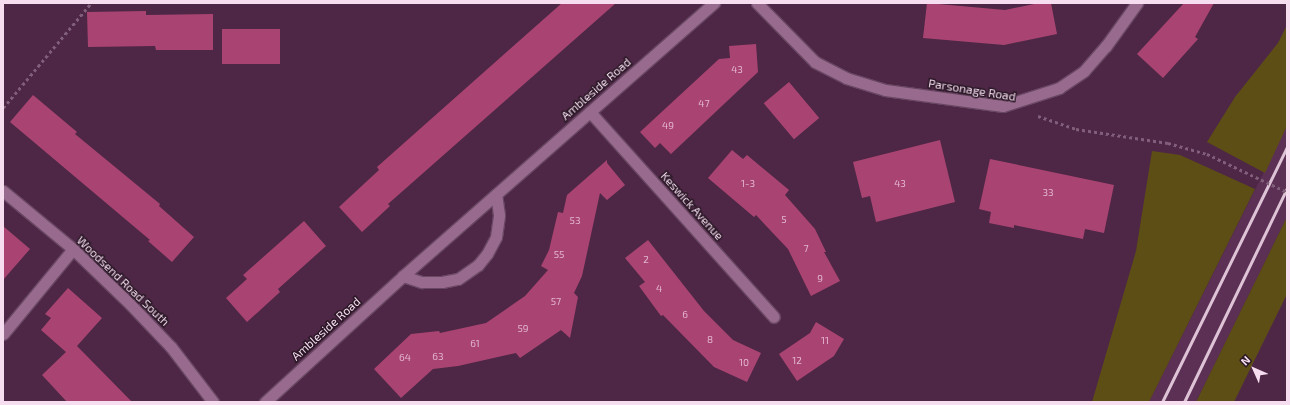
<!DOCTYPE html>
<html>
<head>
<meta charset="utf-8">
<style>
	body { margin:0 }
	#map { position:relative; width:1290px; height:405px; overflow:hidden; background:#4e2746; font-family:"Exo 2",sans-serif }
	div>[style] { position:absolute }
	.built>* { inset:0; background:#5c3054 }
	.green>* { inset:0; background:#5c4e15 }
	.building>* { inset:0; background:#a94472; transform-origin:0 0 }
	.path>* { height:2.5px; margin-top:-1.25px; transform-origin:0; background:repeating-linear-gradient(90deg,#815f7a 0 3px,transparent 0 6px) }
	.roads { filter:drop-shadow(1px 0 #694763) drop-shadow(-1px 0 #694763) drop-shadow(0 1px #694763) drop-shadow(0 -1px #694763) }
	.minor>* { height:11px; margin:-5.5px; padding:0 5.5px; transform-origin:5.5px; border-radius:5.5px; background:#986b8e }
	.rail>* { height:3px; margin:-1.5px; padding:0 1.5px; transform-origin:1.5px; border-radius:1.5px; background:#dec3d7 }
	.path-bridge>* { height:2.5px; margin-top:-1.25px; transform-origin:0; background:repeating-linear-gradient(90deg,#815f7a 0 3px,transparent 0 6px) }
	span { translate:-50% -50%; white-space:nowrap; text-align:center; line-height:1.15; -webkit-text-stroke:3px #291725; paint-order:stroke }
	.number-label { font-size:10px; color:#e3b7d0 }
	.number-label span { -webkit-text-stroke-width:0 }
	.street-label { font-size:12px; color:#f6ddf0 }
	.frame { position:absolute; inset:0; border:4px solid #f6ddf0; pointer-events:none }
	.north { position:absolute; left:1234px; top:349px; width:40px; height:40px; -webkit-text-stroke:3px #291725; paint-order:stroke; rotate:315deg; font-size:11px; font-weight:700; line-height:16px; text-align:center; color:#f6ddf0 }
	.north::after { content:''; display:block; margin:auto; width:14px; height:18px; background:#f6ddf0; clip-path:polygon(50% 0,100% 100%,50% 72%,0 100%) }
</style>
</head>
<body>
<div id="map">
	<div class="built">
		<i style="clip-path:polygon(1287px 126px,1287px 217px,1196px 402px,1149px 402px)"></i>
	</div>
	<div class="green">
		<i style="clip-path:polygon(1287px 25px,1287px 126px,1265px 173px,1207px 142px,1235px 97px,1278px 43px)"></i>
		<i style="clip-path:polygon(1152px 151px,1180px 155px,1255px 189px,1149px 402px,1092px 402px,1136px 251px)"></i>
		<i style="clip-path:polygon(1287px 217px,1287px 294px,1234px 402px,1196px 402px)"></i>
	</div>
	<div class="building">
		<i style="clip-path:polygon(562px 3px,616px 3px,388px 204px,390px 206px,362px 232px,339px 207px,379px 170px,377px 167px)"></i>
		<i style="clip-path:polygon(927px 3px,1005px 10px,1039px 3px,1051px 3px,1057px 34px,1004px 45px,923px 38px)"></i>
		<i style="clip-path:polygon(1184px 3px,1214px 3px,1195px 37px,1198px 39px,1163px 78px,1137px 54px)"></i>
		<i style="clip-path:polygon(146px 11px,146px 15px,213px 14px,213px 50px,156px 50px,155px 46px,88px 47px,87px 12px)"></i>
		<i style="left:280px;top:29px;width:35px;height:58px;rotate:90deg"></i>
		<i style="clip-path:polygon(756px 44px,758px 72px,671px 154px,660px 143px,655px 148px,640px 132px,719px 59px,730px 58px,729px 46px)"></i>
		<i style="left:789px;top:82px;width:47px;height:33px;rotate:50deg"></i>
		<i style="clip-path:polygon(33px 95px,77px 132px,75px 134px,160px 204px,159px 206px,194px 237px,172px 262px,148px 241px,150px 240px,10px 122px)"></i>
		<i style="clip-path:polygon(940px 140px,955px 202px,876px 222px,870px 196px,862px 198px,853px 162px)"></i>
		<i style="clip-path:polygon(732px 150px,743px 159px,747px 155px,789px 190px,785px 195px,815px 229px,826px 252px,824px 252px,840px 281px,811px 296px,788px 249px,756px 215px,754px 217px,708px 178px)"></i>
		<i style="clip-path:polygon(990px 159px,1114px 185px,1104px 233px,1085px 229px,1083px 239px,1014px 225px,1014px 228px,989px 223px,991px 212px,979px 209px)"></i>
		<i style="clip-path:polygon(607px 160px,607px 163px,625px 185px,607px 200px,600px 193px,582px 276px,574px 293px,578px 297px,570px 338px,561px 330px,520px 358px,516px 353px,458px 366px,433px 369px,401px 398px,374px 369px,411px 334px,439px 331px,440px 333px,486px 323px,525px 296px,548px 270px,541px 266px,549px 250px,558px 212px,563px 213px,567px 195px)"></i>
		<i style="clip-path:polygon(304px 221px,326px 246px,278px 289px,280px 292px,247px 322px,226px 298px,247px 279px,243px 275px)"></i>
		<i style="clip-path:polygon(3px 226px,30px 249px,3px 280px)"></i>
		<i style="clip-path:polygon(648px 240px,704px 311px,733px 340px,761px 353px,747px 382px,714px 367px,663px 315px,661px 316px,639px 286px,645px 282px,625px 258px)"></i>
		<i style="clip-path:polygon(68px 288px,102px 318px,77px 346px,132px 402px,67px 402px,42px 375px,66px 352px,41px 330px,51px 318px,45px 314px)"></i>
		<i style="clip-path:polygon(816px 322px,844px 339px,834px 356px,797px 381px,779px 354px,810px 333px)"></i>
	</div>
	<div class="path">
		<i style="left:3px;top:108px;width:137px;rotate:-50deg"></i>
		<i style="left:1038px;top:116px;width:40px;rotate:18.9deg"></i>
		<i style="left:1076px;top:129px;width:93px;rotate:8.7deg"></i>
		<i style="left:1168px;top:143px;width:41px;rotate:15.8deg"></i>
	</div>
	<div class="roads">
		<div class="minor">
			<i style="left:757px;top:3px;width:83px;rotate:45.5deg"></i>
			<i style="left:815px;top:62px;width:35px;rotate:27deg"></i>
			<i style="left:846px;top:78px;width:41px;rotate:17.1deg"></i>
			<i style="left:885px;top:90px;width:119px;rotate:7.7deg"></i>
			<i style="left:1003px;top:106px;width:59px;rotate:-17.8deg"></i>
			<i style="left:1059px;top:88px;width:30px;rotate:-34deg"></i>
			<i style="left:1084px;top:71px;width:33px;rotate:-49deg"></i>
			<i style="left:1106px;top:46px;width:53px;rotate:-54.2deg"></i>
			<i style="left:590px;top:112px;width:275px;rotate:48.1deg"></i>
			<i style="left:3px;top:191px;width:91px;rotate:39.6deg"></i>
			<i style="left:73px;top:249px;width:79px;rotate:44deg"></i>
			<i style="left:130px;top:304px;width:59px;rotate:46.4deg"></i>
			<i style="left:171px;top:347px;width:69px;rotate:52.6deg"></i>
			<i style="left:403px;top:276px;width:20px;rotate:18deg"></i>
			<i style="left:422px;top:282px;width:20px"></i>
			<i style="left:442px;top:282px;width:16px;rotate:-11deg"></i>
			<i style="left:458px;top:279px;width:24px;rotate:-35deg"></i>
			<i style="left:478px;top:265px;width:14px;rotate:-51deg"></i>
			<i style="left:487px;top:254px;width:19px;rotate:-62deg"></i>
			<i style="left:496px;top:237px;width:22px;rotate:-82deg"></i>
			<i style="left:499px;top:215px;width:21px;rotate:-98deg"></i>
			<i style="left:3px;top:334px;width:110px;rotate:-50.5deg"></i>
			<i style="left:265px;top:402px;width:187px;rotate:-42.4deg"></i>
			<i style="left:403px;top:276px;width:414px;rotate:-41.3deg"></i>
		</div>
	</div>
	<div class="rail">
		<i style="left:1162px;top:402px;width:284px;rotate:-63.9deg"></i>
		<i style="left:1184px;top:402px;width:237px;rotate:-64.3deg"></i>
	</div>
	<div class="path-bridge">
		<i style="left:1207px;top:154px;width:89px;rotate:25.4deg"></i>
	</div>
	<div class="number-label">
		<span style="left:737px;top:70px">43</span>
		<span style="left:704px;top:104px">47</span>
		<span style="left:668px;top:126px">49</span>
		<span style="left:748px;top:184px">1-3</span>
		<span style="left:900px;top:184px">43</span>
		<span style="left:1048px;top:193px">33</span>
		<span style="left:784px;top:220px">5</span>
		<span style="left:575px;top:221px">53</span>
		<span style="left:806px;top:249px">7</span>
		<span style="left:559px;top:255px">55</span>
		<span style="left:646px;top:260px">2</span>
		<span style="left:820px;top:279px">9</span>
		<span style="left:659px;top:289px">4</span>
		<span style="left:556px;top:302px">57</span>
		<span style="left:685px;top:315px">6</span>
		<span style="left:523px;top:329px">59</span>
		<span style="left:710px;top:340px">8</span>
		<span style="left:825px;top:341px">11</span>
		<span style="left:475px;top:344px">61</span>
		<span style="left:438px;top:357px">63</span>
		<span style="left:405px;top:358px">64</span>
		<span style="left:797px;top:361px">12</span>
		<span style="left:744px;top:363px">10</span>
	</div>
	<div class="street-label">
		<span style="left:596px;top:89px;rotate:-41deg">Ambleside Road</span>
		<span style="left:972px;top:90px;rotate:9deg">Parsonage Road</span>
		<span style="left:692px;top:206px;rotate:48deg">Keswick Avenue</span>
		<span style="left:123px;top:281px;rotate:44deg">Woodsend Road South</span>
		<span style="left:326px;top:329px;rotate:-42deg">Ambleside Road</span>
	</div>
	<div class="frame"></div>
	<div class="north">N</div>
</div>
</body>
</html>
